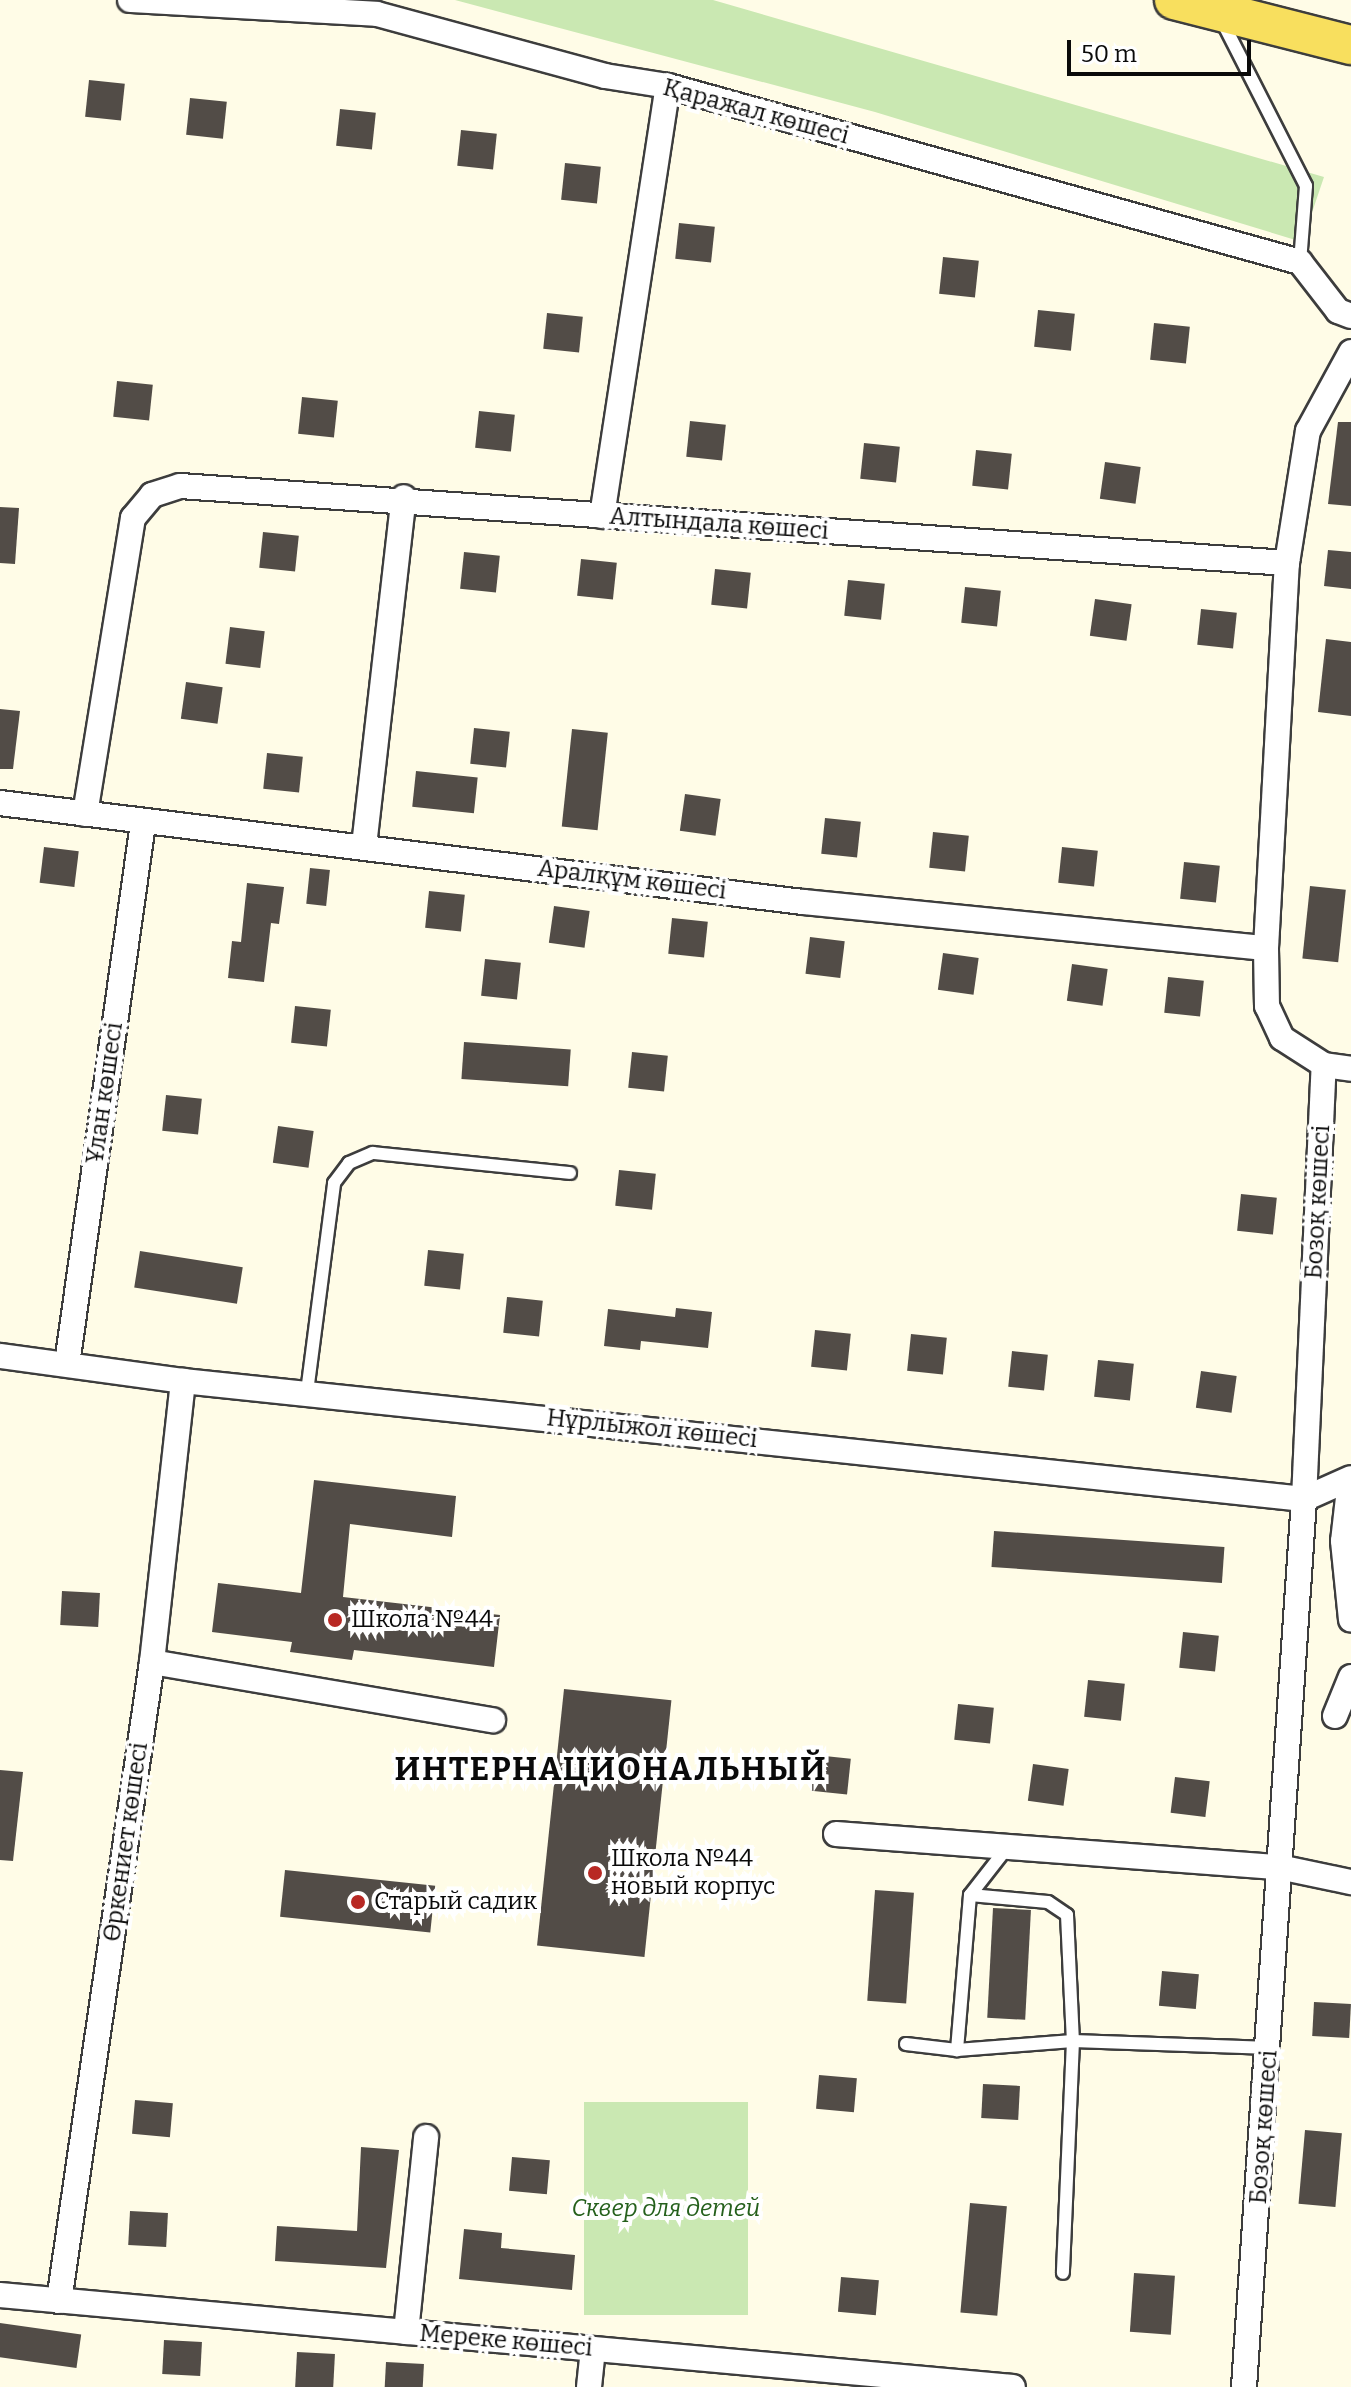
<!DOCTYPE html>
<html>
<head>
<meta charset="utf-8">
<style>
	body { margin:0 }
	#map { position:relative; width:1351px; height:2387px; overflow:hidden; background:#fffce7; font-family:Bitter,serif }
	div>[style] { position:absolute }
	.green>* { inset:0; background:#cae8b2; transform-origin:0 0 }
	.building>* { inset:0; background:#524c47; transform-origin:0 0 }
	.roads { filter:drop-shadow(2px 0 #3d3d3d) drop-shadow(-2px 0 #3d3d3d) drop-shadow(0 2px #3d3d3d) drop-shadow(0 -2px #3d3d3d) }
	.lane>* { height:12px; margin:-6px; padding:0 6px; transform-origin:6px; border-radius:6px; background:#fff }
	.street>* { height:24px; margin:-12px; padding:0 12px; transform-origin:12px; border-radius:12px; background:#fff }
	.primary>* { height:38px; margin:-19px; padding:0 19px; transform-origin:19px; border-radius:19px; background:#f8df5e }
	.dots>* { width:22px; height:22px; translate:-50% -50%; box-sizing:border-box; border:4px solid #fff; border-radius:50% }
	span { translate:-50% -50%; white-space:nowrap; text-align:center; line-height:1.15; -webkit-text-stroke:8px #fff; paint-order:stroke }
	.street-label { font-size:24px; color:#0a0a0a }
	.poi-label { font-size:24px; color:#0a0a0a }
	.left { translate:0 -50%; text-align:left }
	.park-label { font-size:24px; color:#25601c; font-style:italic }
	.district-label { font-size:32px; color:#0a0a0a; font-weight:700; letter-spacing:2px }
	.scale { position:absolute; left:1067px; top:40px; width:184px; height:36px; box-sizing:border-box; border:4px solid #0a0a0a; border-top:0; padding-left:10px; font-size:24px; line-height:28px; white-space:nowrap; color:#0a0a0a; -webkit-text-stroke:6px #fff; paint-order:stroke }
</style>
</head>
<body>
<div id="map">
	<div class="green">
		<i style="clip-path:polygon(455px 0,713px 0,1324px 177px,1302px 242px,875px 112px)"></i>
		<i style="left:584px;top:2102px;width:164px;height:213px"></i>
	</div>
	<div class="building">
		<i style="left:89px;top:80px;width:36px;height:37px;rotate:6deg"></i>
		<i style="left:190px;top:98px;width:37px;height:37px;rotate:6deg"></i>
		<i style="left:340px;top:109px;width:36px;height:37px;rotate:6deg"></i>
		<i style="left:461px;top:130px;width:36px;height:36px;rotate:6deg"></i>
		<i style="left:565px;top:163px;width:36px;height:37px;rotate:6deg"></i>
		<i style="left:679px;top:223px;width:36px;height:36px;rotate:6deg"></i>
		<i style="left:943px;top:257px;width:36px;height:37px;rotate:6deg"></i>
		<i style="left:1038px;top:310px;width:37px;height:37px;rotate:6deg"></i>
		<i style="left:547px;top:313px;width:36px;height:36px;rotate:6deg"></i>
		<i style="left:1154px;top:323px;width:36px;height:37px;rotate:6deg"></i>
		<i style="left:117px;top:381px;width:36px;height:36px;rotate:6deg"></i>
		<i style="left:302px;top:397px;width:36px;height:37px;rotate:6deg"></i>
		<i style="left:479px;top:411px;width:36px;height:37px;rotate:6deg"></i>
		<i style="left:690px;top:421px;width:36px;height:36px;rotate:6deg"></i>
		<i style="clip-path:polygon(1338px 422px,1351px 422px,1351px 506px,1328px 504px)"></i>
		<i style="left:864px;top:443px;width:36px;height:36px;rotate:6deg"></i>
		<i style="left:976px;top:450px;width:36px;height:36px;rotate:6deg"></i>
		<i style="left:1105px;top:462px;width:36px;height:37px;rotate:8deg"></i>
		<i style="clip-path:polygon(0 507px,19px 508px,15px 564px,0 563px)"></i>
		<i style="left:263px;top:532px;width:36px;height:36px;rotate:6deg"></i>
		<i style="clip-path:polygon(1328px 550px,1351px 552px,1351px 589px,1324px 586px)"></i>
		<i style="left:464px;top:552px;width:36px;height:37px;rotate:6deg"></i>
		<i style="left:581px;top:559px;width:36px;height:37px;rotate:6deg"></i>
		<i style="left:715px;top:569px;width:36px;height:36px;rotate:6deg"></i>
		<i style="left:848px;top:580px;width:37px;height:36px;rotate:6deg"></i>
		<i style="left:965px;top:587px;width:36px;height:36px;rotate:6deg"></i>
		<i style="left:1095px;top:599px;width:37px;height:37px;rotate:8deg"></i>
		<i style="left:1201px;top:609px;width:36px;height:36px;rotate:6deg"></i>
		<i style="left:230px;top:627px;width:35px;height:37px;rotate:7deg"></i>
		<i style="clip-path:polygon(1326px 639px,1351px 642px,1351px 716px,1318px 712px)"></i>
		<i style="left:186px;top:682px;width:37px;height:37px;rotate:8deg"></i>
		<i style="clip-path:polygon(0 709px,20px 711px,13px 769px,0 769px)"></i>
		<i style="left:474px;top:728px;width:36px;height:36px;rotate:6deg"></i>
		<i style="left:572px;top:729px;width:36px;height:98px;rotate:6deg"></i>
		<i style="left:267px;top:753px;width:36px;height:36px;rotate:6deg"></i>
		<i style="left:416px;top:771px;width:62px;height:36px;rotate:6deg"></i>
		<i style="left:685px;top:794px;width:36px;height:37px;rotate:8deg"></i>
		<i style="left:825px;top:818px;width:36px;height:36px;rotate:6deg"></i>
		<i style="left:933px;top:832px;width:36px;height:36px;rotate:6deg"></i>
		<i style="left:44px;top:847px;width:35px;height:36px;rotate:7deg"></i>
		<i style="left:1062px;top:847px;width:36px;height:36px;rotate:6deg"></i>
		<i style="left:1184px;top:862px;width:36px;height:37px;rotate:6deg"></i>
		<i style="left:310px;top:868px;width:20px;height:36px;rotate:6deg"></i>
		<i style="clip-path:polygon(247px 883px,284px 887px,279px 924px,271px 923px,264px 982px,228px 978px,232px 941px,241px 942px)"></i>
		<i style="left:1310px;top:886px;width:36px;height:73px;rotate:6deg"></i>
		<i style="left:429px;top:891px;width:36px;height:37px;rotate:6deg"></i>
		<i style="left:554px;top:906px;width:36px;height:37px;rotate:8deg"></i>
		<i style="left:672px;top:918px;width:36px;height:36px;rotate:6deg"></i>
		<i style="left:810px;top:937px;width:35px;height:37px;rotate:7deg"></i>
		<i style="left:943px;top:953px;width:36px;height:37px;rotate:8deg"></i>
		<i style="left:485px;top:959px;width:36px;height:37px;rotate:6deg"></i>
		<i style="left:1072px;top:964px;width:36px;height:37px;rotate:8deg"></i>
		<i style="left:1168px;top:977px;width:36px;height:36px;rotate:6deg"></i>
		<i style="left:295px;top:1006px;width:36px;height:37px;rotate:6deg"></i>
		<i style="left:464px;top:1042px;width:107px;height:37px;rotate:4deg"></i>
		<i style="left:632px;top:1052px;width:36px;height:36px;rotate:6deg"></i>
		<i style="left:166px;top:1095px;width:36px;height:36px;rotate:6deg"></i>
		<i style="left:278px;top:1126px;width:36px;height:37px;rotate:8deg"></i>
		<i style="left:619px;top:1170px;width:37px;height:36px;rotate:6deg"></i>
		<i style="left:1241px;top:1194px;width:36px;height:37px;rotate:6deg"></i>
		<i style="left:428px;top:1250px;width:36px;height:36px;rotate:6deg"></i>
		<i style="left:140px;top:1251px;width:104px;height:37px;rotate:9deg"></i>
		<i style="left:507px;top:1297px;width:36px;height:36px;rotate:6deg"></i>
		<i style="clip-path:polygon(676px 1308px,712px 1312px,708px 1348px,641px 1341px,640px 1350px,604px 1346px,608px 1309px,675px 1317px)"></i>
		<i style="left:815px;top:1330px;width:36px;height:37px;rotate:6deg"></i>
		<i style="left:911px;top:1334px;width:36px;height:37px;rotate:6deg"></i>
		<i style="left:1012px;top:1351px;width:36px;height:36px;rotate:6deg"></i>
		<i style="left:1098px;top:1360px;width:36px;height:37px;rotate:6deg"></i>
		<i style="left:1201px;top:1371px;width:36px;height:37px;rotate:8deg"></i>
		<i style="clip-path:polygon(314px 1480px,456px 1496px,452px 1537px,350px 1524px,343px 1597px,500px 1615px,494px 1667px,354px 1650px,352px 1660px,290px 1652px,292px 1642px,212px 1632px,218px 1583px,301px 1593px)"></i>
		<i style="left:994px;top:1531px;width:231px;height:36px;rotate:4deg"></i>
		<i style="left:62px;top:1591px;width:38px;height:34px;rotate:3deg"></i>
		<i style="left:1183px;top:1632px;width:36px;height:36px;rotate:6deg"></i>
		<i style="left:1088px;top:1680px;width:37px;height:37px;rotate:6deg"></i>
		<i style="left:564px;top:1689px;width:108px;height:258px;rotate:6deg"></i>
		<i style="left:958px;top:1704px;width:36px;height:36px;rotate:6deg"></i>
		<i style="left:815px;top:1755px;width:36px;height:36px;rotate:6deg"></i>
		<i style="left:1033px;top:1764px;width:36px;height:37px;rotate:8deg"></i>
		<i style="clip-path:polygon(0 1770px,23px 1772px,13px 1861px,0 1860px)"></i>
		<i style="left:1175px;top:1777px;width:35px;height:36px;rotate:7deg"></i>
		<i style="left:285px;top:1870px;width:151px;height:47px;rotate:6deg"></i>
		<i style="left:875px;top:1890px;width:39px;height:111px;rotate:4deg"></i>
		<i style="left:993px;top:1908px;width:38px;height:110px;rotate:3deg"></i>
		<i style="left:1162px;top:1971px;width:37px;height:35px;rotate:5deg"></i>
		<i style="left:1314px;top:2002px;width:37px;height:34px;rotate:3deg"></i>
		<i style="left:819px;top:2075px;width:38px;height:34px;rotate:5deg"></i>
		<i style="left:983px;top:2084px;width:37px;height:34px;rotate:3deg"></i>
		<i style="left:135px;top:2100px;width:38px;height:34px;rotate:5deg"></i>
		<i style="left:1305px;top:2130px;width:37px;height:74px;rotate:5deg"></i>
		<i style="clip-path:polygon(361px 2147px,399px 2150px,386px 2268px,275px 2261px,277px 2226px,357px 2231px)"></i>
		<i style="left:512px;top:2157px;width:38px;height:34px;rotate:5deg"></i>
		<i style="left:970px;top:2203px;width:37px;height:110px;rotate:5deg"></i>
		<i style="left:130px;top:2211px;width:38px;height:34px;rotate:3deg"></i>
		<i style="clip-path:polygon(464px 2229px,502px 2233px,501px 2248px,575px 2255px,572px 2290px,459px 2279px)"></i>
		<i style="left:1134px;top:2273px;width:41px;height:59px;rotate:4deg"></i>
		<i style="left:841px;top:2277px;width:38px;height:35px;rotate:5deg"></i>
		<i style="left:0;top:2323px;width:82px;height:34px;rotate:8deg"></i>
		<i style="left:164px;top:2340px;width:38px;height:34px;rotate:3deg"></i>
		<i style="left:297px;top:2352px;width:38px;height:35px;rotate:3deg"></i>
		<i style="left:386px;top:2362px;width:38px;height:25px;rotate:3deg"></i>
	</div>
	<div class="roads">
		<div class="lane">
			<i style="left:1222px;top:21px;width:185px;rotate:63deg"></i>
			<i style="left:1306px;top:186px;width:76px;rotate:94.5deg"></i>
			<i style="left:307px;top:1392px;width:211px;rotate:-82.6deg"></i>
			<i style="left:334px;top:1183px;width:25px;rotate:-53deg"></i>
			<i style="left:349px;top:1163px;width:26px;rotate:-23deg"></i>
			<i style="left:373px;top:1153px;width:198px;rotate:5.8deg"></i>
			<i style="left:1006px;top:1849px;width:58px;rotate:128deg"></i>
			<i style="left:970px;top:1895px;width:156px;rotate:94.8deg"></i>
			<i style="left:957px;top:2050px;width:116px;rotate:-4.4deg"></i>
			<i style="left:1073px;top:2041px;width:198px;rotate:2deg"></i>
			<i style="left:970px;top:1895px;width:78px;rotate:5.1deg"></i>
			<i style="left:1048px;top:1902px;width:23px;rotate:34deg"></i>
			<i style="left:1067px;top:1915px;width:126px;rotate:87.3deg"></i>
			<i style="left:1073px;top:2041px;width:232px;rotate:92.5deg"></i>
			<i style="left:906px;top:2044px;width:51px;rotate:6.7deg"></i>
		</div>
		<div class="street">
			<i style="left:130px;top:0;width:247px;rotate:3.2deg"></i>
			<i style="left:377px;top:14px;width:236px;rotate:15.2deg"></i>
			<i style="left:605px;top:76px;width:64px;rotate:9deg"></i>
			<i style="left:668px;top:86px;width:656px;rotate:15.56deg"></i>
			<i style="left:1300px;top:262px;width:62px;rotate:52.2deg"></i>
			<i style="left:1338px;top:311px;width:14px;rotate:21deg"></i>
			<i style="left:602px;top:516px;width:435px;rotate:-81.3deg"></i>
			<i style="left:0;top:803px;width:809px;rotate:7.03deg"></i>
			<i style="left:803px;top:902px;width:465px;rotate:5.7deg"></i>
			<i style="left:85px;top:814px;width:300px;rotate:-80.8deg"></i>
			<i style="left:133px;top:518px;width:30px;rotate:-50deg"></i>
			<i style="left:152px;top:495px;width:29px;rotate:-18deg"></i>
			<i style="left:180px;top:486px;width:1110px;rotate:3.98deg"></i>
			<i style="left:364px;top:846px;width:351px;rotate:-83.5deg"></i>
			<i style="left:1324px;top:1065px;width:27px;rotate:8deg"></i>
			<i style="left:0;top:1356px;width:185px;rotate:7.8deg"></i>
			<i style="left:183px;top:1381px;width:1127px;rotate:6.01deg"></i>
			<i style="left:1304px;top:1499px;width:51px;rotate:-24.1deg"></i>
			<i style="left:67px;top:1364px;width:546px;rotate:-82deg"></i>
			<i style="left:1350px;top:1480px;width:61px;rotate:96.5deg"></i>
			<i style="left:1343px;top:1541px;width:79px;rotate:84.2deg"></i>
			<i style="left:152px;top:1662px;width:346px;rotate:9.7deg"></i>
			<i style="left:1335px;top:1716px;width:42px;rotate:-67.7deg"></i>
			<i style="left:836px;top:1834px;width:444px;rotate:4.3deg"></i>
			<i style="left:1279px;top:1867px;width:74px;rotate:11.8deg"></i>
			<i style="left:0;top:2295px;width:1017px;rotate:5.19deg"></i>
			<i style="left:59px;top:2301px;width:646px;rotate:-81.72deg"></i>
			<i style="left:152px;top:1662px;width:283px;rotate:-83.7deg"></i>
			<i style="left:406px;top:2332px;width:196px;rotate:-84.1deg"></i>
			<i style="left:589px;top:2387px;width:38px;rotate:-84deg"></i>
			<i style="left:1244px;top:2387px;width:890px;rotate:-86.13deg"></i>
			<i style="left:1304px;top:1499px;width:434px;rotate:-87.4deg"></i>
			<i style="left:1324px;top:1065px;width:50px;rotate:-147.3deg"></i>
			<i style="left:1282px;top:1038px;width:35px;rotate:-115deg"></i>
			<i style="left:1267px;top:1006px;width:58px;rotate:-91deg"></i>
			<i style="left:1266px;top:948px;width:386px;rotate:-86.9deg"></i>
			<i style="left:1287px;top:563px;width:134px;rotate:-81deg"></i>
			<i style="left:1308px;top:431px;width:90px;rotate:-61.4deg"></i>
		</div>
		<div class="primary">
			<i style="left:1174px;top:0;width:183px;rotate:14.3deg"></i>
		</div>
	</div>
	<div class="dots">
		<i style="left:335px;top:1620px;background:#b82924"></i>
		<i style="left:595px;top:1873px;background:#b82924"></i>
		<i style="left:358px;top:1902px;background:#b82924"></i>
	</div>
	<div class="street-label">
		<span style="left:756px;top:112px;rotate:15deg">Қаражал көшесі</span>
		<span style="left:719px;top:524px;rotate:4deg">Алтындала көшесі</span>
		<span style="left:632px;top:880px;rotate:7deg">Аралқұм көшесі</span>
		<span style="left:105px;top:1093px;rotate:-82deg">Ұлан көшесі</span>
		<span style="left:1318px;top:1202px;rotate:-87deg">Бозоқ көшесі</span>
		<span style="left:652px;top:1429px;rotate:6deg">Нұрлыжол көшесі</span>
		<span style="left:126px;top:1842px;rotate:-82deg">Өркениет көшесі</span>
		<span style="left:1264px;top:2127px;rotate:-86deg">Бозоқ көшесі</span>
		<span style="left:506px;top:2341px;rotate:5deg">Мереке көшесі</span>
	</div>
	<div class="poi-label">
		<span class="left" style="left:351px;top:1620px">Школа №44</span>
		<span class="left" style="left:611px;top:1873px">Школа №44<br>новый корпус</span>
		<span class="left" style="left:374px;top:1902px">Старый садик</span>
	</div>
	<div class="park-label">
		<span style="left:666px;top:2209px">Сквер для детей</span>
	</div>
	<div class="district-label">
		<span style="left:611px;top:1769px">ИНТЕРНАЦИОНАЛЬНЫЙ</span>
	</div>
	<div class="scale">50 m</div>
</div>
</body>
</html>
